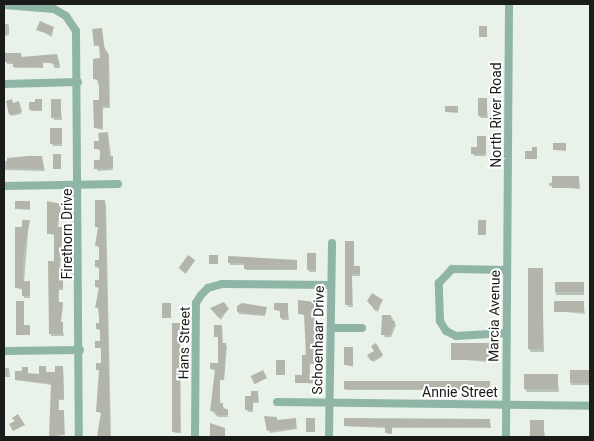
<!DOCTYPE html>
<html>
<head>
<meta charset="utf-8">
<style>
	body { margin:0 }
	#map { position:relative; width:594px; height:441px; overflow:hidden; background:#e9f2e8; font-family:Roboto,sans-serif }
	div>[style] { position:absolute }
	.shadow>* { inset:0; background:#0003; transform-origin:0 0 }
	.building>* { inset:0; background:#b3b5aa; transform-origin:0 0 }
	.minor>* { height:8px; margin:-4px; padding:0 4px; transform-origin:4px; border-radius:4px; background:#8fb5a6 }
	span { translate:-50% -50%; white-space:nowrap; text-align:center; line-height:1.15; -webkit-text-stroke:4px #fff; paint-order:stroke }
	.street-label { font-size:14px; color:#191c19 }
	.frame { position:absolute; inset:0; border:5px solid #191c19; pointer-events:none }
</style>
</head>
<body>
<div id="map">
	<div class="shadow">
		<i style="clip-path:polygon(4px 23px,9px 25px,9px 35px,4px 36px)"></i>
		<i style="clip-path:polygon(53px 28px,52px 37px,38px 29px)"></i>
		<i style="clip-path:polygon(94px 30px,109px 55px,110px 108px,103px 108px,103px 130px,95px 128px,100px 101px,99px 81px,94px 79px,101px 60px,101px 47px,95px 45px)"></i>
		<i style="clip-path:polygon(6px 54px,21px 54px,22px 58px,58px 58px,60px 68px,54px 68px,53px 63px,43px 63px,43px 68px,15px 68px,14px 64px,7px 64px)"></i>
		<i style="clip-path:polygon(60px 100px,62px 120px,54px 120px,53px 117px)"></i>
		<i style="clip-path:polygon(486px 100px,488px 118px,481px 118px,479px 115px)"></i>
		<i style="clip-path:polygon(42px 102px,42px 111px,31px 111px,30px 103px)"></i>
		<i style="clip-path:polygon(13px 104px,19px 104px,21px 114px,11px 116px)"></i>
		<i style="clip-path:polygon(458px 107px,458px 113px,446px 112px)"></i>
		<i style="clip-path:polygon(61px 129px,62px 146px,53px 146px,52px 143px)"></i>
		<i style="clip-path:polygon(108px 134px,113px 170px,97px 171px,101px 151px,95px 148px)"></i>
		<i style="clip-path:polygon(485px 137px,486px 156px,474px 156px,473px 153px)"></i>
		<i style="clip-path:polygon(566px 145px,566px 151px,554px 150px)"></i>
		<i style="clip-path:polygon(42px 158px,45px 171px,4px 170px,4px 161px)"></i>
		<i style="clip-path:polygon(579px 177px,580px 189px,549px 186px,549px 183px)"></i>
		<i style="clip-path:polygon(104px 201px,106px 204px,111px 437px,98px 437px,102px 414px,98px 412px,100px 372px,97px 365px,102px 365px,102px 349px,97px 347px,101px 343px,101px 331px,97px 329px,100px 324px,97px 302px,100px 289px,96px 287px,100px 281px,100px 269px,96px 267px,101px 261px,100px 248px,96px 246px,99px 228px,96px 226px)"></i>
		<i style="clip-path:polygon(30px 204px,30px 210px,16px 209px)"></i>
		<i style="clip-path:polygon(61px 205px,58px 228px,63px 230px,60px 269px,63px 271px,63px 290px,59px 290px,59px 303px,63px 305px,61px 323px,64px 336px,51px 336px,56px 236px,48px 233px)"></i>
		<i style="clip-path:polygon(29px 221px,24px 282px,30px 284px,30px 298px,24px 298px,23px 290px,17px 288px,23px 228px)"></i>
		<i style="clip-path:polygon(353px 242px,354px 267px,359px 267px,360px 276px,352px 276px,353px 307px,348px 307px)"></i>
		<i style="clip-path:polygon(315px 254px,316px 272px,310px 272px,308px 270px)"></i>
		<i style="clip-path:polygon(229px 258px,296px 261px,297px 270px,246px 270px,245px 265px,230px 265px)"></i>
		<i style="clip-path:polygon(194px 261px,185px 274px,180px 269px)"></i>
		<i style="clip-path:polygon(542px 269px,544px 352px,531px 352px,529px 349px)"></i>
		<i style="left:556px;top:283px;width:28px;height:12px"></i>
		<i style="clip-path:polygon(382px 300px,378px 312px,373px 309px,373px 305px)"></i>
		<i style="clip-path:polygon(300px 301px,315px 305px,314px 364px,310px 364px,310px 376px,314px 376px,316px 384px,297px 382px,304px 376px,307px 332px,306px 316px,300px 314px)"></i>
		<i style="clip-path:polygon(583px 302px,585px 314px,556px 311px)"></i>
		<i style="clip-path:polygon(287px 304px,289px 320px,282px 320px,281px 312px,276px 310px)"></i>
		<i style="clip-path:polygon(238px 307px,266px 308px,265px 316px,239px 314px)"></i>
		<i style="clip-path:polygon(228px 309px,221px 320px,213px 311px)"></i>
		<i style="clip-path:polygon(391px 316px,396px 325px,391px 337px,384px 337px)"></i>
		<i style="clip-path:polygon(180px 325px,181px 433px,175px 433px,174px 432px)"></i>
		<i style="clip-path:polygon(222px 326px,223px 344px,227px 346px,224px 380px,220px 380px,220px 404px,227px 410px,228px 417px,218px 417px,212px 411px,216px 371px,211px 369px,219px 364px,219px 338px,215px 336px)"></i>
		<i style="clip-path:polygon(488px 344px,490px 362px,453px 359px)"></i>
		<i style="clip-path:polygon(376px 345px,382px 357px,373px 362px,369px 355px,375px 352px)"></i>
		<i style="clip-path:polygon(346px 348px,353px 351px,353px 367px,346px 365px)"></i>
		<i style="clip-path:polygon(63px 367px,64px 400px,59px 400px,59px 411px,64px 413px,65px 435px,50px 437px,52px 385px,16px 380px,27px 368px,28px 374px,40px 375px,45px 368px,46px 374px,56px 374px)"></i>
		<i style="clip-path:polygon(4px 368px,9px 368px,10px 377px,4px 377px)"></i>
		<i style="left:571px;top:371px;width:19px;height:14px"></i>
		<i style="clip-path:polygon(557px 376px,559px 392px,527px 392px,525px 389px)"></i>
		<i style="left:345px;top:382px;width:145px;height:8px"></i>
		<i style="clip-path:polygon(258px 393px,259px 403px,253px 403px,253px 412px,247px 412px)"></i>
		<i style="clip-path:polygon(266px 417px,278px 421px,296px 420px,297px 429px,270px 433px)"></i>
		<i style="clip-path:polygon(490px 420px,491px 428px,392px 428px,392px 434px,388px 434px,387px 428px,345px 426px)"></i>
		<i style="clip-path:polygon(543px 422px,545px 437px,525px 437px,531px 435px)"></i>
		<i style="clip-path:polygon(224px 429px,225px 437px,212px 437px,211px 436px)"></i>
	</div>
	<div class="building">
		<i style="clip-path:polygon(40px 21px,54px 27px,51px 35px,36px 30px)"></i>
		<i style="left:479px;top:26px;width:8px;height:11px"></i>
		<i style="clip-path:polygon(102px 28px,105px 52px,108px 52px,109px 106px,102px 106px,102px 128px,94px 128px,93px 100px,99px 100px,99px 87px,97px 79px,93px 79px,93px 59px,100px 58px,99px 45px,94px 46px,92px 29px)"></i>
		<i style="clip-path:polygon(5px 53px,21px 53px,21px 57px,57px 54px,60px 66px,43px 61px,43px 67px,13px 67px,13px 62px,5px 62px)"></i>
		<i style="left:478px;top:98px;width:9px;height:18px"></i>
		<i style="clip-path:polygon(12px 99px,13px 103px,19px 101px,22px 112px,9px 115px,6px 101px)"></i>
		<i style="clip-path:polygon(35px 99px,42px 99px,42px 110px,29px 110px,29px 102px,35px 102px)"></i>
		<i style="left:51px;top:99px;width:10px;height:19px"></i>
		<i style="left:445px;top:106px;width:13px;height:6px"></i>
		<i style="left:50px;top:128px;width:12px;height:16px"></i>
		<i style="clip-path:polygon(108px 132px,109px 156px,113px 156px,113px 168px,94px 169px,94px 160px,100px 160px,100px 149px,94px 149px,94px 141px,99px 141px,98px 133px)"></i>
		<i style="clip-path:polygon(477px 136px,486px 136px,486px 154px,471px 154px,471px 147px,477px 147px)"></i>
		<i style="left:553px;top:143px;width:13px;height:7px"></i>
		<i style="clip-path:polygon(532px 147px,537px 147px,537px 159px,525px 159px,525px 151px,532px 151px)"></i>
		<i style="left:53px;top:154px;width:8px;height:15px"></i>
		<i style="clip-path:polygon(28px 156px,42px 156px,44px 169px,7px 168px,7px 158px)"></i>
		<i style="left:552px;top:176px;width:27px;height:12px"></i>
		<i style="clip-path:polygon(95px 200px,105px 200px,110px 437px,97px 437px,101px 412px,96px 412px,99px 370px,96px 370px,96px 363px,101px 363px,101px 348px,95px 348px,95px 341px,100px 341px,100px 329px,96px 329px,96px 323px,99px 323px,99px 308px,95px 308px,99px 287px,95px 287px,95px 280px,99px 280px,99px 267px,95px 267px,95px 260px,99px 260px,99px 246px,95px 246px,98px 227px,95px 227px)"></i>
		<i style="left:15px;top:201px;width:15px;height:8px"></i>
		<i style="clip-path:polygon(47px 201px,61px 204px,57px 227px,62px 227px,59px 268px,63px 268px,63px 288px,58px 288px,58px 302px,63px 302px,60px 322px,63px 322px,63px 334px,49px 334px,48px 261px,54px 261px,54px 234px,47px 234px)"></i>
		<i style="clip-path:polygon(22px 220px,30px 220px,23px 256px,23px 281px,30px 281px,30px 296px,22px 296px,22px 288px,15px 288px,15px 227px,22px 227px)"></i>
		<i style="left:478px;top:220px;width:8px;height:15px"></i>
		<i style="clip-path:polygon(345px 241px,354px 241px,354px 266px,360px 266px,360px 274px,352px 274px,352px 305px,345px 305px)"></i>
		<i style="left:307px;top:253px;width:9px;height:17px"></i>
		<i style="left:188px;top:255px;width:9px;height:16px;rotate:36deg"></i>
		<i style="left:209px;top:255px;width:9px;height:9px"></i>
		<i style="clip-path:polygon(228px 256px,297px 260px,297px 269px,244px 269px,244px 263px,228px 263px)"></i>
		<i style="left:528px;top:268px;width:15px;height:81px"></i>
		<i style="left:555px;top:282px;width:29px;height:10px"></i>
		<i style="clip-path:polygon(372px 293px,383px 300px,376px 311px,367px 301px)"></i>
		<i style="clip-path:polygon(298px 300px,315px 302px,314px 363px,309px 363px,309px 375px,315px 375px,315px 383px,295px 383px,295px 375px,302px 375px,302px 355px,306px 355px,304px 314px,298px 314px)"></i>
		<i style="clip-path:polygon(16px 301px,24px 301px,24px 325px,30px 325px,30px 335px,16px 335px)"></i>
		<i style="left:554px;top:301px;width:30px;height:11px"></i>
		<i style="clip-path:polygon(224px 302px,229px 309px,219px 318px,210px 308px)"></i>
		<i style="left:162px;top:303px;width:9px;height:15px"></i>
		<i style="clip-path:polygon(242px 303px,267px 307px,265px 315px,237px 312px,237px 306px)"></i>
		<i style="clip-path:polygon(274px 303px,288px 303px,288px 318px,280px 318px,280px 310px,274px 310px)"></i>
		<i style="clip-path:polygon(382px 315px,391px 315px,391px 321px,395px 321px,390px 335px,381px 335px)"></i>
		<i style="left:172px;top:323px;width:8px;height:109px"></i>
		<i style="clip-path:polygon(214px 325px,222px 325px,222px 343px,226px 343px,224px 379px,220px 379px,220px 403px,223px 403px,223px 409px,228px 409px,228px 415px,216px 415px,216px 411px,210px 411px,215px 369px,210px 369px,210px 363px,218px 363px,218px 337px,214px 337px)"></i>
		<i style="clip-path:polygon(376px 343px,383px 355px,371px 361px,367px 355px,374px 351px,371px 346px)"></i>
		<i style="left:451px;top:343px;width:38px;height:17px"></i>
		<i style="left:344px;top:347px;width:9px;height:18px"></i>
		<i style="left:276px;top:360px;width:9px;height:15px"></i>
		<i style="clip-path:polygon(39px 366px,46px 366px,46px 372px,55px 372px,55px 366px,63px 366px,64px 399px,58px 399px,58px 410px,64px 410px,64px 434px,57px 434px,57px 437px,49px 437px,51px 383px,15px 380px,15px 371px,22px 371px,22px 367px,28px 367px,28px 373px,39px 374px)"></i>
		<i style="left:263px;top:370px;width:9px;height:14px;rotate:63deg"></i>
		<i style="left:570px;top:370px;width:20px;height:13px"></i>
		<i style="left:524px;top:374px;width:34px;height:15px"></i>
		<i style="left:344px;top:381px;width:146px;height:8px"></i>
		<i style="clip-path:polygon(251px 391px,258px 391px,258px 401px,253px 401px,253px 410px,245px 410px,245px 396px,251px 396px)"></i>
		<i style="clip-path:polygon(18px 414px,25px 425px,13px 431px,9px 424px,15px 421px,12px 418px)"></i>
		<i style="clip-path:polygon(264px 416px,277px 417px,277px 420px,296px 418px,296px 428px,267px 431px)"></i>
		<i style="left:306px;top:418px;width:9px;height:14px"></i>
		<i style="clip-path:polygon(344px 418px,490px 419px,490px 427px,392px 427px,392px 433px,385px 433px,385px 427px,344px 426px)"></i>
		<i style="left:530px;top:420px;width:14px;height:17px"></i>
		<i style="clip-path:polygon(210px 423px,225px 428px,225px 436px,210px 436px)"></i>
	</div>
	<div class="minor">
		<i style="left:4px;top:5px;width:50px;rotate:4.6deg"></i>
		<i style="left:54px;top:9px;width:14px;rotate:30deg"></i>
		<i style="left:66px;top:16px;width:18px;rotate:56deg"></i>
		<i style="left:76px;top:31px;width:406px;rotate:89.6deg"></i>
		<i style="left:4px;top:84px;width:74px;rotate:-1.5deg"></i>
		<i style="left:4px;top:186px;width:114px;rotate:-1deg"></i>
		<i style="left:331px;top:328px;width:31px"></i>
		<i style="left:506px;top:333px;width:50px;rotate:176.6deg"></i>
		<i style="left:456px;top:336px;width:11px;rotate:-153deg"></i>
		<i style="left:446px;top:331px;width:12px;rotate:-121deg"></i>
		<i style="left:440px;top:321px;width:38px;rotate:-92deg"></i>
		<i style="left:439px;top:283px;width:19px;rotate:-47deg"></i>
		<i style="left:452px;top:269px;width:55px;rotate:1deg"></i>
		<i style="left:4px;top:351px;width:76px;rotate:-0.8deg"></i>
		<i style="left:277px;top:402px;width:313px;rotate:0.7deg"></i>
		<i style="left:195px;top:437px;width:134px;rotate:-89.6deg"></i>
		<i style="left:196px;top:303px;width:9px;rotate:-58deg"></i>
		<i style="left:201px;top:295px;width:10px;rotate:-45deg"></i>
		<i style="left:208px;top:288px;width:15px;rotate:-16deg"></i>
		<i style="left:222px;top:284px;width:109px;rotate:0.5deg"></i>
		<i style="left:329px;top:437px;width:194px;rotate:-89.1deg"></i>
		<i style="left:506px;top:437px;width:433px;rotate:-89.6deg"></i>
	</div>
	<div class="street-label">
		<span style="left:496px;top:115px;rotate:-90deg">North River Road</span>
		<span style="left:67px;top:234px;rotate:-90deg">Firethorn Drive</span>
		<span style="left:494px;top:316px;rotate:-89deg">Marcia Avenue</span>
		<span style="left:318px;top:340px;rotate:-89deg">Schoenhaar Drive</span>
		<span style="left:184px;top:343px;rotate:-89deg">Hans Street</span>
		<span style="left:460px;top:392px">Annie Street</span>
	</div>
	<div class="frame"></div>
</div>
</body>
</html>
